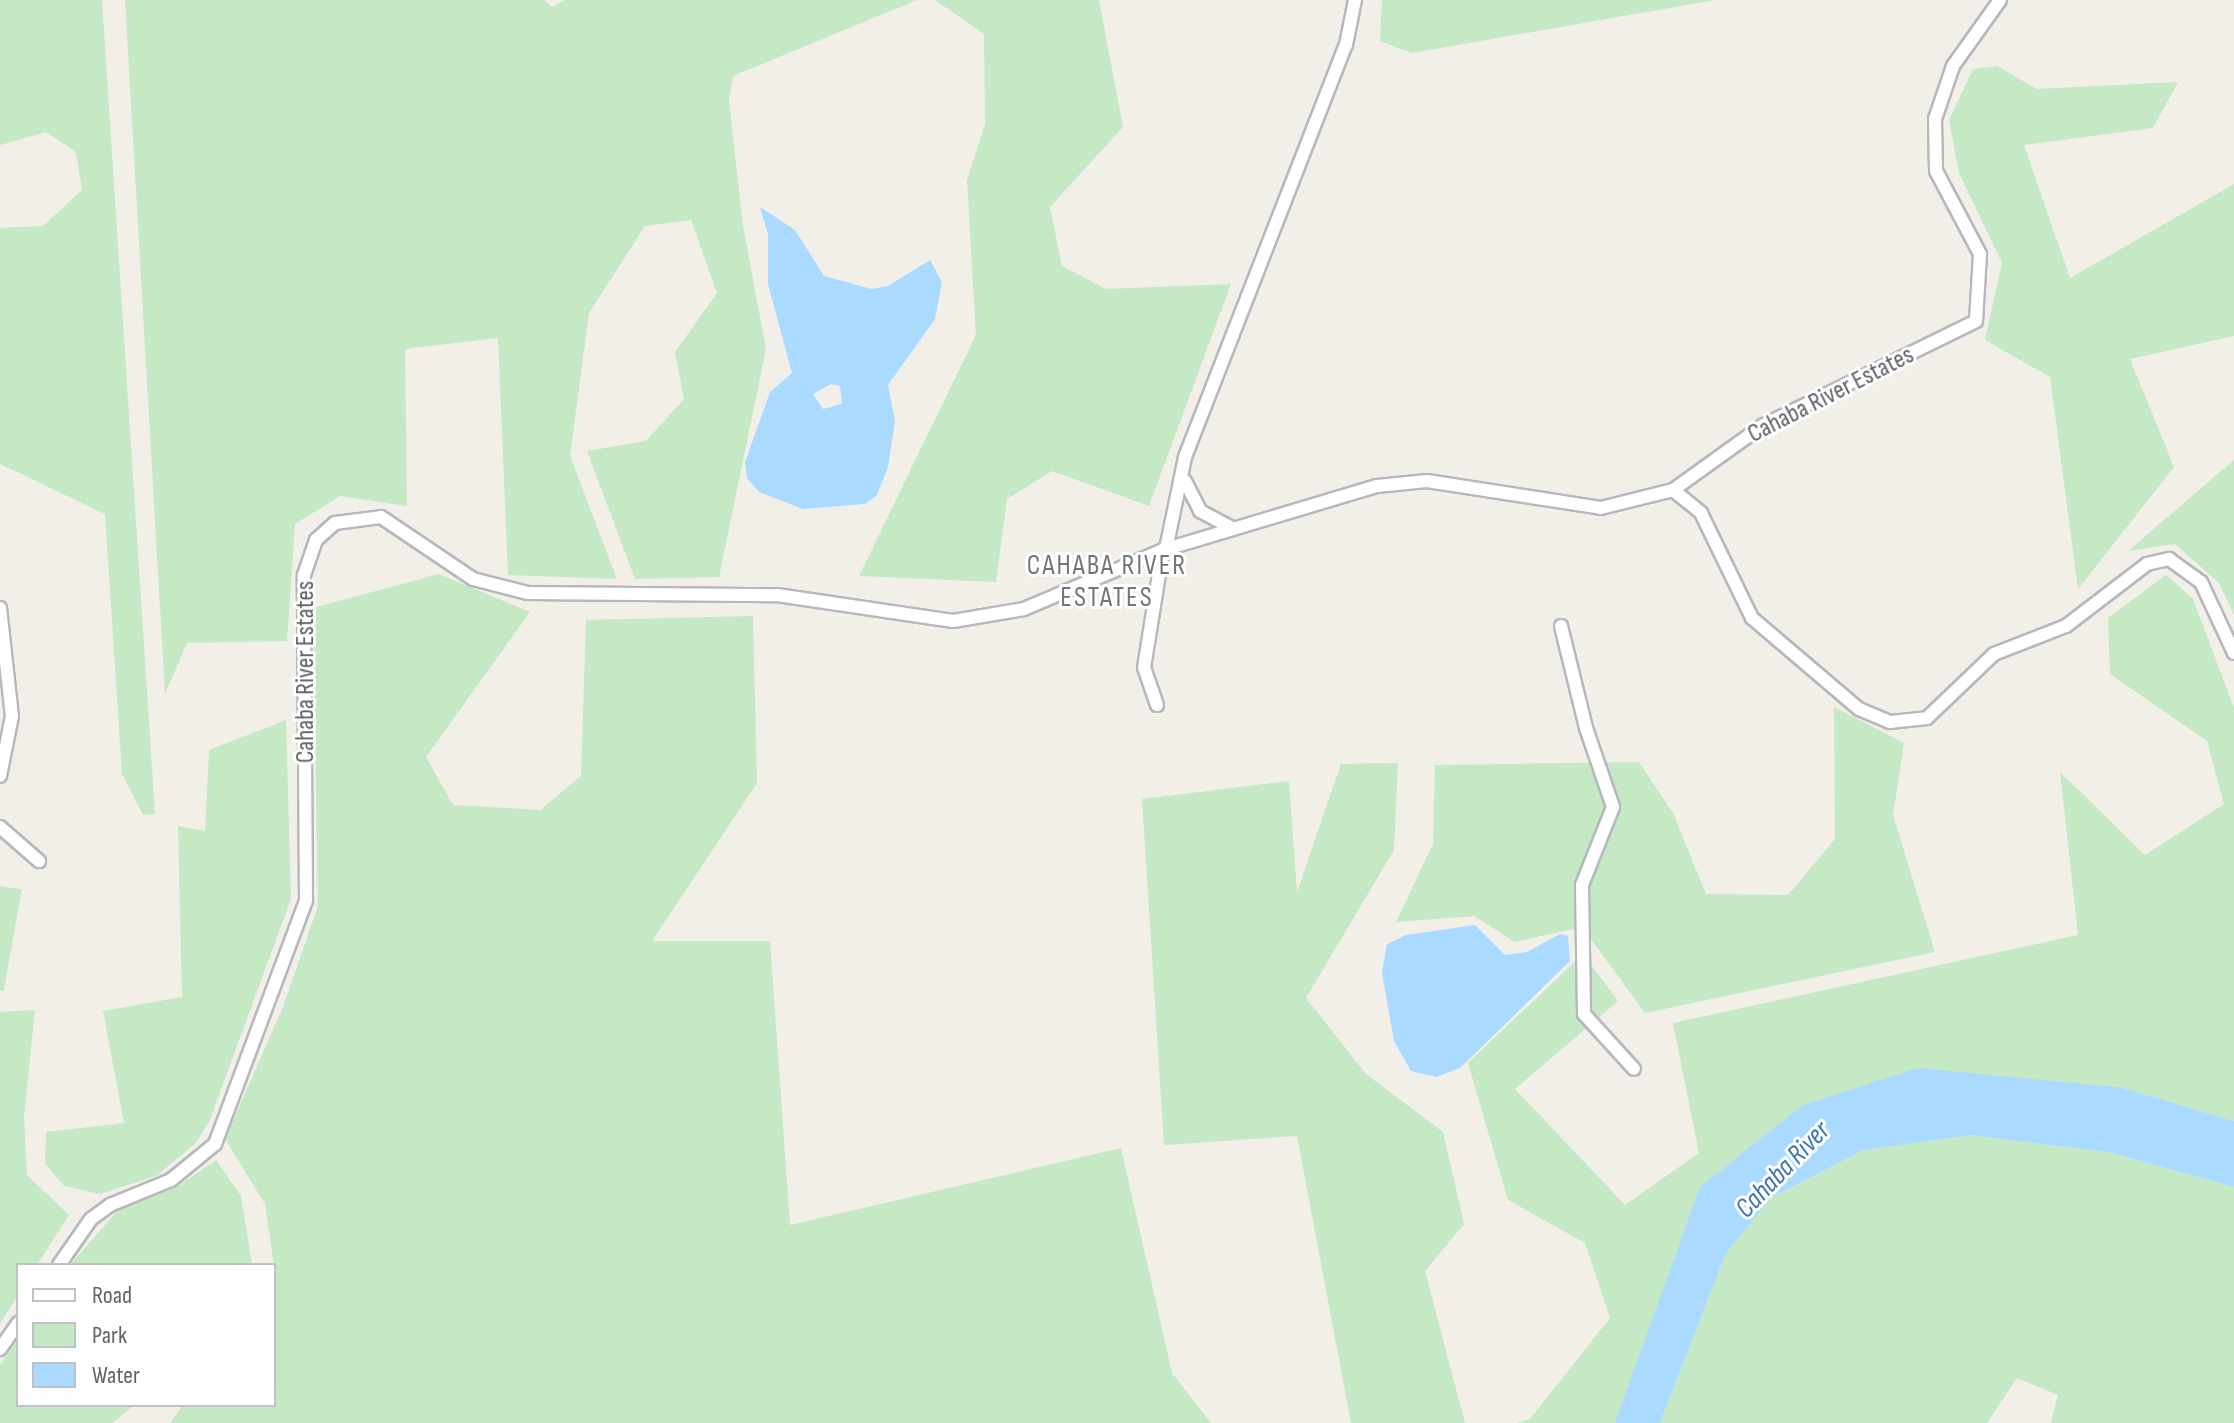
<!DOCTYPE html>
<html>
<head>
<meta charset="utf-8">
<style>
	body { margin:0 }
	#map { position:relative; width:2234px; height:1423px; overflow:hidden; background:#f1efe8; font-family:"Sofia Sans Condensed",sans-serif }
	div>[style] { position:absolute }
	.green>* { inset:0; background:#c5e8c5; transform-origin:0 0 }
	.water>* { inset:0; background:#aadaff }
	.roads { filter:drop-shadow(2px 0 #b5b8bc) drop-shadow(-2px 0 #b5b8bc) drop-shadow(0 2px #b5b8bc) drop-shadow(0 -2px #b5b8bc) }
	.minor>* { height:12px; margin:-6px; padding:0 6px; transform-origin:6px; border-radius:6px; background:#fff }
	span { translate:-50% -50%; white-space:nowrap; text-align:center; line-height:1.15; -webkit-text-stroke:6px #fff; paint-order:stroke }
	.street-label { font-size:26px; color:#5f6368 }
	.neighbourhood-label { font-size:28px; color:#70757a; letter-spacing:2px }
	.water-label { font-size:28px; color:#4174aa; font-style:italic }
	.legend { position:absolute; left:16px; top:1263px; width:260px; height:144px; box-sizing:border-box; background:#fff; border:2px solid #bfc1c3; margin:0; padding:10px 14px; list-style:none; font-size:24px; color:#5f6368 }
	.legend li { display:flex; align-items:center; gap:16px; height:40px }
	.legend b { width:40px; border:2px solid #bfc1c3 }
</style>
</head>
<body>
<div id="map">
	<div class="green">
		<i style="clip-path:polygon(0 0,102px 0,155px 814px,143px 815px,122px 774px,105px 514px,0 464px,0 228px,43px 226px,82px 190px,76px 152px,46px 132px,0 145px)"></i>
		<i style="clip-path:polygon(125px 0,544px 0,552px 7px,565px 0,917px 0,733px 76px,729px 100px,743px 226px,766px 349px,719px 577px,635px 579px,587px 451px,646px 441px,684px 399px,675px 352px,717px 293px,691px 220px,645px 226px,589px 313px,570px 456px,617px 579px,508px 575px,498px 338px,405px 349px,407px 506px,340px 496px,295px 524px,287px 641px,187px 643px,165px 694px)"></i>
		<i style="clip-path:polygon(935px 0,1099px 0,1123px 127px,1050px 207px,1062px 266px,1106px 289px,1231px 284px,1149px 506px,1052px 471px,1007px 499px,996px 582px,859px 576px,976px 335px,967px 180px,985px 124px,984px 34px)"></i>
		<i style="clip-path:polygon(1382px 0,1715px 0,1412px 53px,1380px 41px)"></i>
		<i style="clip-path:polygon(1997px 66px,2037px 89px,2178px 82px,2153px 128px,2024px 145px,2070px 278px,2234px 184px,2234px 336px,2130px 359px,2174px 467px,2078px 589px,2050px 377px,1985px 340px,2002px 263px,1959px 173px,1949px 120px,1973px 69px)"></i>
		<i style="clip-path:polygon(2234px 460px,2234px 615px,2219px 583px,2175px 544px,2128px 551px)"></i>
		<i style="clip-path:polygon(439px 574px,530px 612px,426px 757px,453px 805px,540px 810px,581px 776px,586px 620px,753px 616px,757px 783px,652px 941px,770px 941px,790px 1225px,1121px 1148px,1172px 1373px,1211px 1423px,170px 1423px,183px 1405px,274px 1405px,274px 1265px,265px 1204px,225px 1139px,283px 1007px,318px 906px,313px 608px)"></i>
		<i style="clip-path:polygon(2166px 575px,2193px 599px,2234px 708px,2234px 1121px,2123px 1088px,1803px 1105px,1615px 1423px,1517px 1423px,1530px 1419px,1610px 1318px,1585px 1243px,1508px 1200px,1468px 1063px,1583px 954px,1618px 1001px,1515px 1089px,1625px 1205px,1699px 1153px,1673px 1023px,2078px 935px,2060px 772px,2145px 855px,2224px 804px,2207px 741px,2110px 674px,2108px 618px)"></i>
		<i style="clip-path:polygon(1834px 707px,1904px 743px,1893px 815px,1935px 952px,1645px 1013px,1582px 927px,1515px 942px,1474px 916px,1396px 922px,1433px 844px,1435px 765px,1639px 762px,1673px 813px,1706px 894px,1788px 895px,1835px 839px)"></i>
		<i style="clip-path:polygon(286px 720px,291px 899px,209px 1122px,195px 1144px,156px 1176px,100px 1194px,64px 1186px,45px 1163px,46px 1132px,124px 1123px,103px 1011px,182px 997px,178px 826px,205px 831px,209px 750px)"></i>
		<i style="clip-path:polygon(1398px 763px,1394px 850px,1306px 998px,1366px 1074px,1443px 1132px,1464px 1224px,1425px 1271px,1465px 1423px,1351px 1423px,1297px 1136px,1164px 1145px,1142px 799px,1289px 781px,1297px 892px,1341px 764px)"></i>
		<i style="left:0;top:886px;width:22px;height:103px;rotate:10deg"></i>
		<i style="clip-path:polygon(35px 1010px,24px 1117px,27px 1175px,69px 1215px,37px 1265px,18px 1265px,18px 1296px,0 1323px,0 1012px)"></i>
		<i style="clip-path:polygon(1969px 1135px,2108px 1152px,2234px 1187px,2234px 1423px,2051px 1423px,2058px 1395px,2017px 1378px,1987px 1423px,1660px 1423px,1726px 1253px,1772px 1197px,1864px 1150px)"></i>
		<i style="clip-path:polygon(216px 1160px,241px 1196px,252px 1265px,70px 1265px,119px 1209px,177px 1187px)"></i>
		<i style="clip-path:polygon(18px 1339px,18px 1405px,135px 1405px,112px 1423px,0 1423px,0 1365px)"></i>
	</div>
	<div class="water">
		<i style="clip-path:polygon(evenodd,760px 207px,795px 230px,824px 276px,872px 289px,888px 286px,930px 260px,942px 282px,935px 319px,888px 385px,895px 421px,888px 467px,877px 495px,865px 504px,803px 509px,759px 492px,747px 478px,745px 462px,770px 392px,792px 373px,768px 284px,768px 234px,760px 207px,831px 384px,840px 386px,842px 404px,823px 409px,813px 394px,831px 384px)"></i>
		<i style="clip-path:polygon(1475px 925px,1505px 955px,1527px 952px,1560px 934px,1568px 936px,1570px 961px,1460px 1068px,1436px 1077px,1411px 1071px,1394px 1041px,1382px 973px,1387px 944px,1406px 935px)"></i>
		<i style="clip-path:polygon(1918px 1068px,2123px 1088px,2234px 1121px,2234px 1187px,2108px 1152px,1970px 1135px,1864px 1150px,1772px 1197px,1726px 1253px,1660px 1423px,1615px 1423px,1700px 1187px,1803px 1105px)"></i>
	</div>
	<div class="roads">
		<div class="minor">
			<i style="left:1185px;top:481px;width:34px;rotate:63deg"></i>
			<i style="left:1200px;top:511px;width:38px;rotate:28deg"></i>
			<i style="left:1673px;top:490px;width:36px;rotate:39deg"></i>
			<i style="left:1701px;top:513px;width:117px;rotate:64.1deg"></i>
			<i style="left:1752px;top:618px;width:140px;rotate:40.4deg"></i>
			<i style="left:1859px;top:709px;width:34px;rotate:23deg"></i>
			<i style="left:1890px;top:722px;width:37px;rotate:-6deg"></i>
			<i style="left:1927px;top:718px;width:93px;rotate:-43.7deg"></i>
			<i style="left:1994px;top:654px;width:77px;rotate:-21.3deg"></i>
			<i style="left:2066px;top:626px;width:102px;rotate:-37.4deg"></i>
			<i style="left:2147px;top:564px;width:23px;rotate:-13deg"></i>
			<i style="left:2169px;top:559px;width:39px;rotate:36deg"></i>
			<i style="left:2201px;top:582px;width:78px;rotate:65.1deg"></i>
			<i style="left:1166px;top:549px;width:94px;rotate:-78.3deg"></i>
			<i style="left:1185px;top:457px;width:442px;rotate:-68.7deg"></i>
			<i style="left:1346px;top:45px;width:46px;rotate:-78.7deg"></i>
			<i style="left:0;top:608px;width:109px;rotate:83.7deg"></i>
			<i style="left:12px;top:716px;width:61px;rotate:101.3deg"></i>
			<i style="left:1561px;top:626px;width:105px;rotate:76.2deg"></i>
			<i style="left:1586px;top:728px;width:83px;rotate:71.1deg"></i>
			<i style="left:1613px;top:807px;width:84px;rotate:111.7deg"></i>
			<i style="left:1582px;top:885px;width:129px;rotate:89.1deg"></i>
			<i style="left:1584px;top:1014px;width:74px;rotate:47.7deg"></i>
			<i style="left:1157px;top:705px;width:39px;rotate:-109deg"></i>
			<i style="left:1144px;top:668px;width:120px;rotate:-80.9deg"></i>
			<i style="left:0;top:827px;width:52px;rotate:41.1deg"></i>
			<i style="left:59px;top:1265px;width:56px;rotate:-55.2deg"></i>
			<i style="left:91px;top:1219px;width:24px;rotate:-36deg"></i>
			<i style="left:110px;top:1205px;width:66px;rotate:-22.3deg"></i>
			<i style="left:171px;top:1180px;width:57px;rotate:-39.3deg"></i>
			<i style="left:215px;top:1144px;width:260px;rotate:-69.5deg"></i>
			<i style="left:306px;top:900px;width:325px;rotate:-90.4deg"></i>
			<i style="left:304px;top:575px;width:37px;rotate:-71deg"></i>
			<i style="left:316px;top:540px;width:25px;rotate:-42deg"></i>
			<i style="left:335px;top:523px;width:46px;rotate:-7.4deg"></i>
			<i style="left:381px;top:517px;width:111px;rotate:34deg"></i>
			<i style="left:473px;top:579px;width:57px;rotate:14.3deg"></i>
			<i style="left:528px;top:593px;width:249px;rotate:0.5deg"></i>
			<i style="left:777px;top:595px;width:178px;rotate:8.4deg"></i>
			<i style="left:953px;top:621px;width:72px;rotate:-9.6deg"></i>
			<i style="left:1024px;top:609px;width:151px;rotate:-23deg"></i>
			<i style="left:1163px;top:550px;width:223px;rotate:-16.7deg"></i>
			<i style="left:1377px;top:486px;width:50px;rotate:-5.7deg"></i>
			<i style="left:1427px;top:481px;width:176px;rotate:8.8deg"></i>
			<i style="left:1601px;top:508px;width:74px;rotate:-14deg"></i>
			<i style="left:1673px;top:490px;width:110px;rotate:-35.7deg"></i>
			<i style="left:1762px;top:426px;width:238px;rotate:-26.1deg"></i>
			<i style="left:1976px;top:321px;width:67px;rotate:-86.6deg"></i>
			<i style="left:1980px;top:254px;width:94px;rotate:-117.9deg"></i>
			<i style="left:1936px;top:171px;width:52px;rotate:-91.1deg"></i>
			<i style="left:1935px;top:119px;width:56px;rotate:-71.2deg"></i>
			<i style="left:1953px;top:66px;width:81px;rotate:-54.5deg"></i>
			<i style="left:0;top:1349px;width:32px;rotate:-55deg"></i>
		</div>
	</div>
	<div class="street-label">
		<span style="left:1831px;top:395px;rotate:-27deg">Cahaba River Estates</span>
		<span style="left:306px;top:672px;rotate:-90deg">Cahaba River Estates</span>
	</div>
	<div class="neighbourhood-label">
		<span style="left:1107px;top:582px">CAHABA RIVER<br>ESTATES</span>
	</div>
	<div class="water-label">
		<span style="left:1783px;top:1170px;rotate:-46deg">Cahaba River</span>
	</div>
	<ul class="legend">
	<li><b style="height:10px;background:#fff"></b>Road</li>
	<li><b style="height:22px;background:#c5e8c5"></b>Park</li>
	<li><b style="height:22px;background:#aadaff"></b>Water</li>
	</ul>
</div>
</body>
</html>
